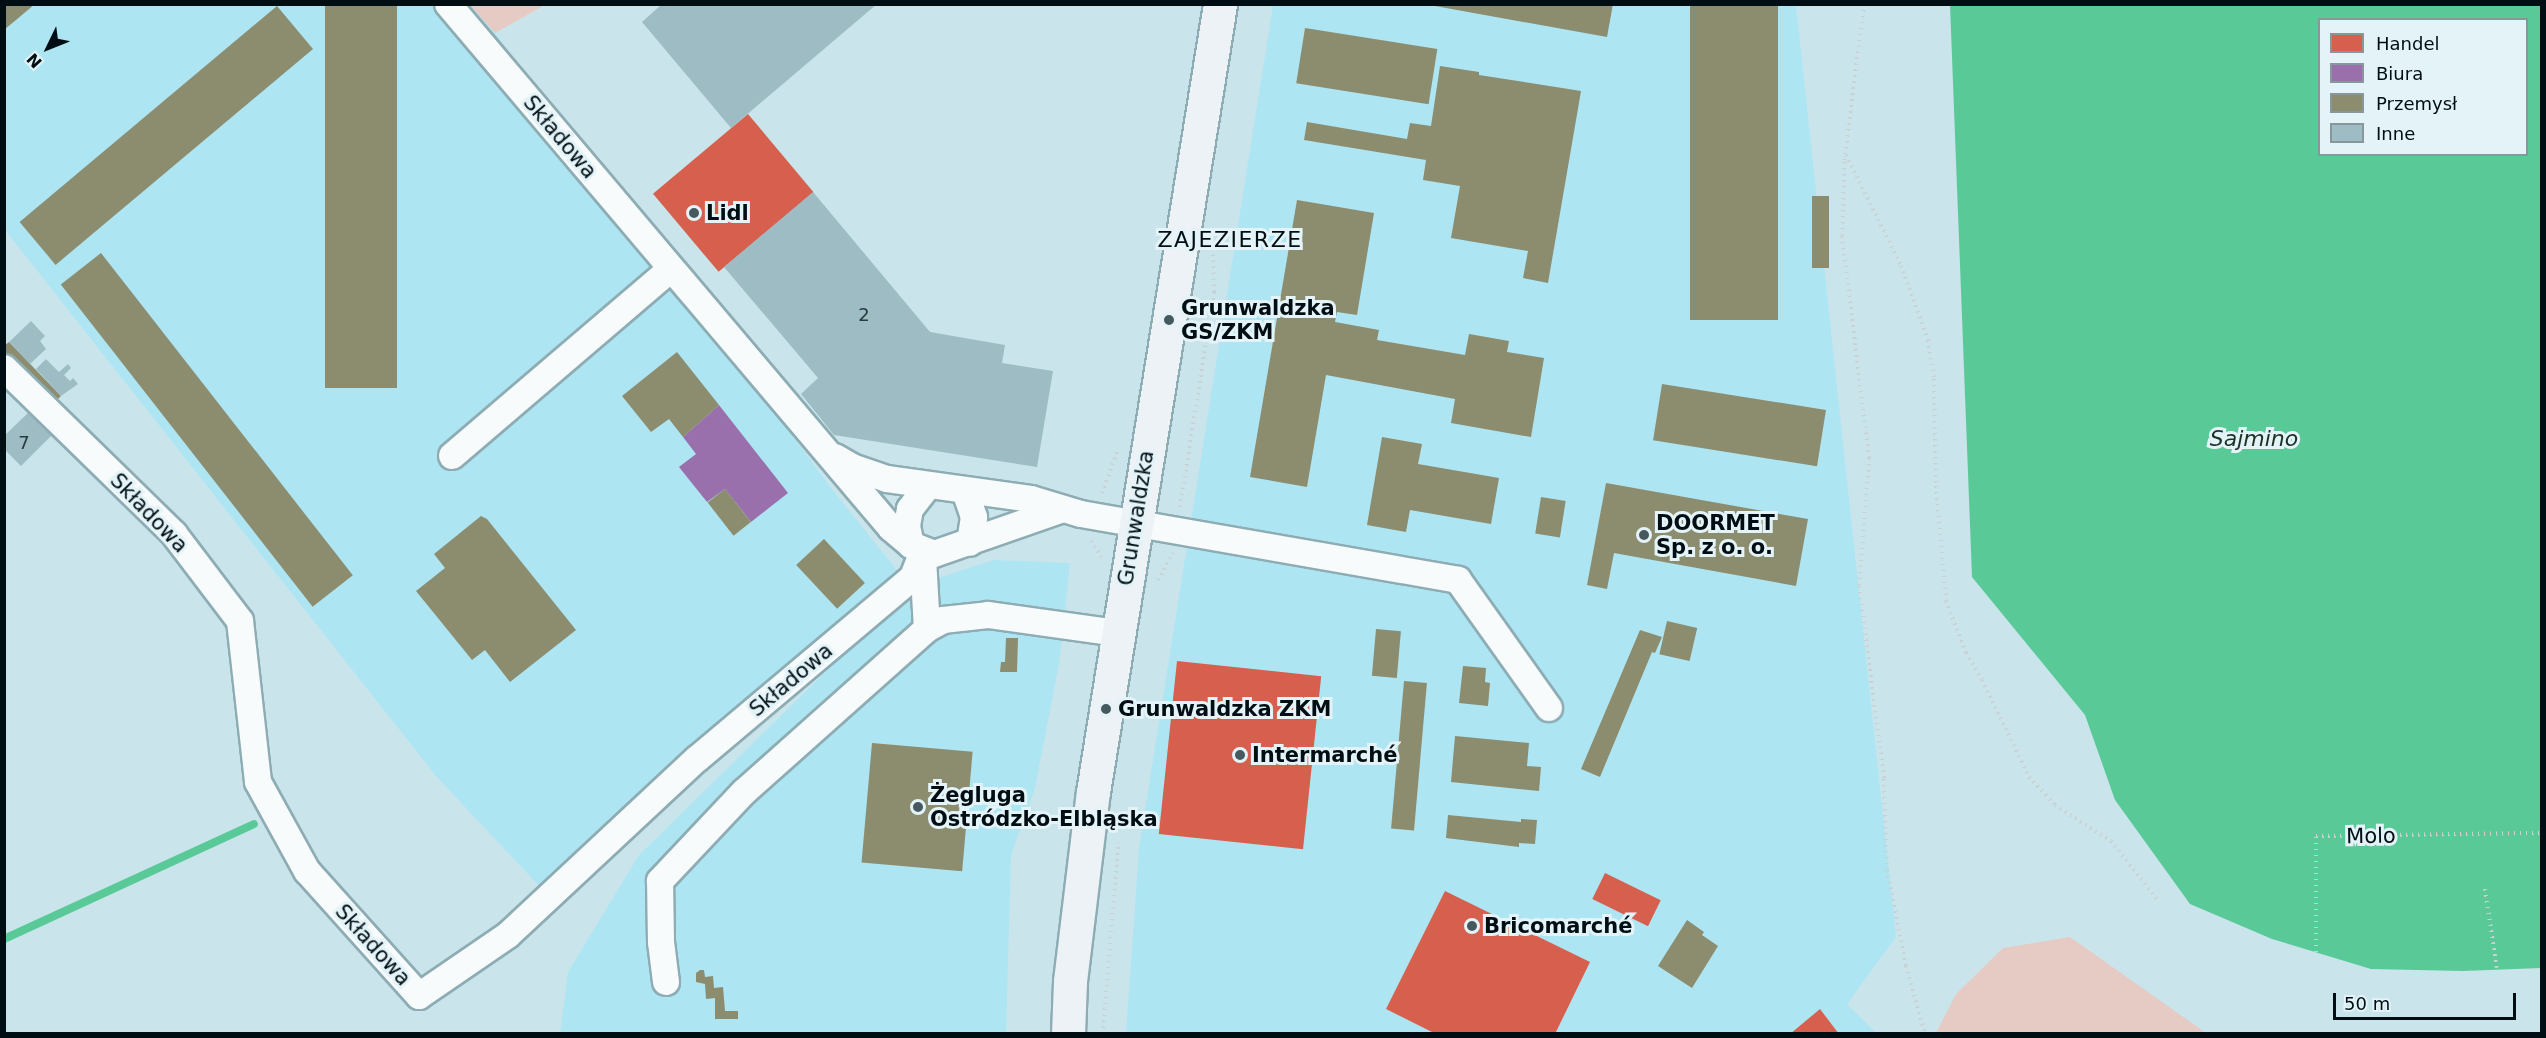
<!DOCTYPE html>
<html>
<head>
<meta charset="utf-8">
<style>
	body { margin:0 }
	#map { position:relative; width:2546px; height:1038px; overflow:hidden; background:#c9e5eb; font-family:"DejaVu Sans",sans-serif }
	div>[style] { position:absolute }
	.built>* { inset:0; background:#aee5f3 }
	.green>* { inset:0; background:#e5cbc3 }
	.water>* { inset:0; background:#59c998 }
	.shops>* { inset:0; background:#d6604d; transform-origin:0 0 }
	.offices>* { inset:0; background:#9970ab }
	.industry>* { inset:0; background:#8c8c6e; transform-origin:0 0 }
	.stream>* { height:8px; margin:-4px; padding:0 4px; transform-origin:4px; border-radius:4px; background:#59c998 }
	.building>* { inset:0; background:#9dbcc3 }
	.path>* { height:4px; margin-top:-2px; transform-origin:0; background:repeating-linear-gradient(90deg,#c9d1d3 0 1.5px,transparent 0 6px) }
	.roads { filter:drop-shadow(2px 0 #8dacb3) drop-shadow(-2px 0 #8dacb3) drop-shadow(0 2px #8dacb3) drop-shadow(0 -2px #8dacb3) }
	.minor>* { height:26px; margin:-13px; padding:0 13px; transform-origin:13px; border-radius:13px; background:#f7fbfc }
	.major>* { height:33px; margin:-16.5px; padding:0 16.5px; transform-origin:16.5px; border-radius:16.5px; background:#edf2f6 }
	.dots>* { width:16px; height:16px; translate:-50% -50%; box-sizing:border-box; border:3px solid #e3f3f8; border-radius:50% }
	span { translate:-50% -50%; white-space:nowrap; text-align:center; line-height:1.15; -webkit-text-stroke:6px #e3f3f8; paint-order:stroke }
	.number-label { font-size:18px; color:#273a3f }
	.number-label span { -webkit-text-stroke-width:0 }
	.street-label { font-size:21px; color:#000e13 }
	.poi-label { font-size:21px; color:#000e13; font-weight:700 }
	.left { translate:0 -50%; text-align:left }
	.neighbourhood-label { font-size:22px; color:#000e13; letter-spacing:1.5px }
	.water-label { font-size:22px; color:#1c3224; font-style:italic }
	.frame { position:absolute; inset:0; border:6px solid #000e13; pointer-events:none }
	.legend { position:absolute; left:2318px; top:18px; width:210px; height:138px; box-sizing:border-box; background:#e3f3f8; border:2px solid #88979c; margin:0; padding:8px 10px; list-style:none; font-size:18px; color:#000e13 }
	.legend li { display:flex; align-items:center; gap:12px; height:30px }
	.legend b { width:30px; border:2px solid #88979c }
	.north { position:absolute; left:18px; top:18px; width:60px; height:60px; -webkit-text-stroke:4px #e3f3f8; paint-order:stroke; rotate:227deg; font-size:16px; font-weight:700; line-height:24px; text-align:center; color:#000e13 }
	.north::after { content:''; display:block; margin:auto; width:21px; height:27px; background:#000e13; clip-path:polygon(50% 0,100% 100%,50% 72%,0 100%) }
	.scale { position:absolute; left:2333px; top:993px; width:183px; height:27px; box-sizing:border-box; border:3px solid #000e13; border-top:0; padding-left:8px; font-size:18px; line-height:21px; white-space:nowrap; color:#000e13; -webkit-text-stroke:4px #e3f3f8; paint-order:stroke }
</style>
</head>
<body>
<div id="map">
	<div class="built">
		<i style="clip-path:polygon(5px 5px,470px 5px,495px 33px,831px 488px,903px 578px,541px 888px,436px 776px,5px 230px)"></i>
		<i style="clip-path:polygon(1273px 5px,1796px 5px,1896px 937px,1847px 1004px,1876px 1033px,1126px 1034px,1139px 848px)"></i>
		<i style="clip-path:polygon(994px 560px,1070px 563px,1059px 664px,1035px 788px,1011px 855px,1006px 1033px,560px 1034px,568px 972px,639px 855px,913px 586px)"></i>
	</div>
	<div class="green">
		<i style="clip-path:polygon(470px 5px,545px 5px,495px 33px)"></i>
		<i style="clip-path:polygon(2070px 937px,2206px 1033px,1936px 1033px,1956px 994px,2003px 948px)"></i>
	</div>
	<div class="water">
		<i style="clip-path:polygon(evenodd,1950px 5px,2541px 5px,2541px 968px,2463px 971px,2371px 969px,2272px 939px,2190px 904px,2115px 800px,2085px 715px,1972px 577px,1950px 5px,2320px 20px,2526px 20px,2526px 154px,2320px 154px,2320px 20px)"></i>
	</div>
	<div class="shops">
		<i style="left:748px;top:114px;width:102px;height:124px;rotate:50deg"></i>
		<i style="left:1177px;top:661px;width:145px;height:174px;rotate:6deg"></i>
		<i style="left:1605px;top:873px;width:62px;height:29px;rotate:26deg"></i>
		<i style="clip-path:polygon(1445px 891px,1590px 962px,1555px 1034px,1436px 1034px,1386px 1009px)"></i>
		<i style="clip-path:polygon(1820px 1009px,1839px 1034px,1790px 1034px)"></i>
	</div>
	<div class="offices">
		<i style="clip-path:polygon(719px 405px,788px 493px,751px 522px,725px 489px,707px 502px,679px 467px,696px 454px,683px 437px)"></i>
	</div>
	<div class="industry">
		<i style="clip-path:polygon(4px 4px,35px 4px,4px 30px)"></i>
		<i style="left:325px;top:4px;width:72px;height:384px"></i>
		<i style="clip-path:polygon(1424px 4px,1613px 4px,1607px 37px)"></i>
		<i style="left:1690px;top:4px;width:88px;height:316px"></i>
		<i style="left:277px;top:6px;width:56px;height:336px;rotate:50deg"></i>
		<i style="left:1305px;top:28px;width:134px;height:56px;rotate:9deg"></i>
		<i style="clip-path:polygon(1440px 66px,1479px 72px,1479px 75px,1581px 91px,1548px 283px,1523px 278px,1528px 251px,1451px 238px,1460px 186px,1423px 180px,1426px 160px,1304px 140px,1307px 122px,1407px 139px,1410px 123px,1431px 126px)"></i>
		<i style="left:1812px;top:196px;width:17px;height:72px"></i>
		<i style="clip-path:polygon(1297px 200px,1374px 213px,1357px 315px,1337px 312px,1335px 322px,1379px 330px,1377px 340px,1465px 355px,1469px 334px,1509px 341px,1507px 352px,1544px 358px,1531px 437px,1451px 423px,1455px 399px,1326px 375px,1307px 487px,1250px 477px)"></i>
		<i style="left:101px;top:253px;width:409px;height:51px;rotate:52deg"></i>
		<i style="clip-path:polygon(9px 342px,61px 396px,51px 406px,4px 358px,4px 346px)"></i>
		<i style="clip-path:polygon(677px 352px,719px 405px,683px 437px,669px 419px,651px 432px,622px 396px)"></i>
		<i style="left:1662px;top:384px;width:166px;height:57px;rotate:9deg"></i>
		<i style="clip-path:polygon(1382px 437px,1422px 444px,1418px 464px,1499px 478px,1491px 524px,1410px 510px,1406px 532px,1367px 525px)"></i>
		<i style="clip-path:polygon(1606px 483px,1808px 519px,1796px 586px,1614px 553px,1607px 589px,1587px 585px)"></i>
		<i style="left:725px;top:489px;width:42px;height:22px;rotate:52deg"></i>
		<i style="left:1541px;top:497px;width:25px;height:37px;rotate:9deg"></i>
		<i style="clip-path:polygon(481px 516px,487px 519px,576px 630px,510px 682px,485px 650px,472px 660px,416px 591px,445px 568px,434px 554px)"></i>
		<i style="left:824px;top:539px;width:60px;height:38px;rotate:47deg"></i>
		<i style="left:1667px;top:621px;width:31px;height:34px;rotate:13deg"></i>
		<i style="left:1376px;top:629px;width:25px;height:47px;rotate:5deg"></i>
		<i style="clip-path:polygon(1640px 630px,1662px 637px,1655px 653px,1652px 652px,1600px 777px,1581px 769px)"></i>
		<i style="clip-path:polygon(1006px 638px,1018px 638px,1017px 672px,1000px 672px,1001px 662px,1005px 662px)"></i>
		<i style="clip-path:polygon(1463px 666px,1486px 668px,1485px 682px,1490px 683px,1488px 706px,1459px 703px)"></i>
		<i style="left:1404px;top:681px;width:23px;height:148px;rotate:5deg"></i>
		<i style="clip-path:polygon(1455px 736px,1529px 743px,1527px 766px,1541px 767px,1539px 791px,1451px 782px)"></i>
		<i style="left:872px;top:743px;width:101px;height:120px;rotate:5deg"></i>
		<i style="clip-path:polygon(1448px 815px,1521px 822px,1521px 819px,1537px 820px,1535px 844px,1519px 843px,1519px 847px,1446px 838px)"></i>
		<i style="clip-path:polygon(1687px 920px,1704px 932px,1702px 935px,1718px 946px,1692px 988px,1658px 966px)"></i>
		<i style="clip-path:polygon(700px 970px,704px 970px,705px 977px,713px 976px,714px 988px,723px 987px,725px 1011px,738px 1011px,738px 1019px,715px 1019px,715px 998px,706px 999px,705px 984px,696px 982px,696px 973px)"></i>
	</div>
	<div class="stream">
		<i style="left:4px;top:939px;width:275px;rotate:-24.7deg"></i>
	</div>
	<div class="building">
		<i style="clip-path:polygon(662px 4px,877px 4px,731px 128px,642px 22px)"></i>
		<i style="clip-path:polygon(813px 192px,930px 332px,1005px 345px,1002px 363px,1053px 371px,1037px 467px,834px 435px,801px 394px,818px 378px,724px 267px)"></i>
		<i style="clip-path:polygon(31px 321px,45px 336px,40px 341px,46px 349px,30px 364px,9px 342px)"></i>
		<i style="clip-path:polygon(46px 359px,59px 372px,68px 364px,71px 368px,64px 375px,70px 381px,73px 378px,78px 384px,61px 396px,36px 369px)"></i>
		<i style="clip-path:polygon(29px 412px,52px 435px,21px 466px,4px 449px,4px 436px)"></i>
	</div>
	<div class="path">
		<i style="left:1864px;top:4px;width:159px;rotate:97.2deg"></i>
		<i style="left:1844px;top:162px;width:74px;rotate:91.5deg"></i>
		<i style="left:1842px;top:236px;width:224px;rotate:83.1deg"></i>
		<i style="left:1869px;top:458px;width:128px;rotate:94.5deg"></i>
		<i style="left:1859px;top:586px;width:195px;rotate:82.6deg"></i>
		<i style="left:1884px;top:779px;width:91px;rotate:88.1deg"></i>
		<i style="left:1887px;top:870px;width:98px;rotate:78.8deg"></i>
		<i style="left:1906px;top:966px;width:71px;rotate:74.4deg"></i>
		<i style="left:1846px;top:155px;width:124px;rotate:63.6deg"></i>
		<i style="left:1901px;top:266px;width:79px;rotate:70deg"></i>
		<i style="left:1928px;top:340px;width:39px;rotate:81deg"></i>
		<i style="left:1934px;top:379px;width:107px;rotate:88.9deg"></i>
		<i style="left:1936px;top:486px;width:115px;rotate:85deg"></i>
		<i style="left:1946px;top:601px;width:56px;rotate:69deg"></i>
		<i style="left:1966px;top:653px;width:31px;rotate:59deg"></i>
		<i style="left:1982px;top:680px;width:108px;rotate:64.1deg"></i>
		<i style="left:2029px;top:777px;width:38px;rotate:47deg"></i>
		<i style="left:2055px;top:805px;width:67px;rotate:32.7deg"></i>
		<i style="left:2111px;top:841px;width:74px;rotate:51.6deg"></i>
		<i style="left:1102px;top:493px;width:44px;rotate:-69.9deg"></i>
		<i style="left:1180px;top:507px;width:218px;rotate:-81deg"></i>
		<i style="left:1214px;top:292px;width:50px;rotate:-92.3deg"></i>
		<i style="left:1091px;top:541px;width:19px;rotate:58deg"></i>
		<i style="left:1158px;top:580px;width:31px;rotate:-61deg"></i>
		<i style="left:2485px;top:889px;width:81px;rotate:81.5deg"></i>
		<i style="left:2316px;top:952px;width:116px;rotate:-90deg"></i>
		<i style="left:2316px;top:836px;width:226px;rotate:-0.8deg"></i>
		<i style="left:1103px;top:1034px;width:192px;rotate:-85.5deg"></i>
	</div>
	<div class="roads">
		<div class="minor">
			<i style="left:448px;top:4px;width:686px;rotate:49.79deg"></i>
			<i style="left:891px;top:528px;width:26px;rotate:40deg"></i>
			<i style="left:911px;top:545px;width:25px;rotate:21deg"></i>
			<i style="left:934px;top:554px;width:133px;rotate:-19.2deg"></i>
			<i style="left:4px;top:368px;width:238px;rotate:44.3deg"></i>
			<i style="left:174px;top:534px;width:109px;rotate:52.8deg"></i>
			<i style="left:240px;top:621px;width:162px;rotate:83.6deg"></i>
			<i style="left:258px;top:782px;width:102px;rotate:61.2deg"></i>
			<i style="left:307px;top:871px;width:168px;rotate:48.1deg"></i>
			<i style="left:419px;top:996px;width:108px;rotate:-34.4deg"></i>
			<i style="left:508px;top:935px;width:258px;rotate:-43deg"></i>
			<i style="left:697px;top:759px;width:282px;rotate:-40.1deg"></i>
			<i style="left:913px;top:577px;width:28px;rotate:-69deg"></i>
			<i style="left:452px;top:456px;width:288px;rotate:-40.5deg"></i>
			<i style="left:835px;top:457px;width:20px;rotate:30deg"></i>
			<i style="left:852px;top:467px;width:37px;rotate:19deg"></i>
			<i style="left:887px;top:479px;width:145px;rotate:7.9deg"></i>
			<i style="left:1031px;top:499px;width:52px;rotate:16.7deg"></i>
			<i style="left:1081px;top:514px;width:383px;rotate:9.9deg"></i>
			<i style="left:1458px;top:580px;width:157px;rotate:54.6deg"></i>
			<i style="left:965px;top:491px;width:28px;rotate:71deg"></i>
			<i style="left:974px;top:517px;width:26px;rotate:99deg"></i>
			<i style="left:911px;top:545px;width:19px;rotate:-102deg"></i>
			<i style="left:907px;top:526px;width:17px;rotate:-80deg"></i>
			<i style="left:910px;top:509px;width:29px;rotate:-52deg"></i>
			<i style="left:923px;top:558px;width:71px;rotate:86.8deg"></i>
			<i style="left:666px;top:982px;width:40px;rotate:-97.1deg"></i>
			<i style="left:661px;top:942px;width:61px;rotate:-90.9deg"></i>
			<i style="left:660px;top:881px;width:122px;rotate:-46.7deg"></i>
			<i style="left:744px;top:792px;width:245px;rotate:-41.7deg"></i>
			<i style="left:927px;top:629px;width:18px;rotate:-29deg"></i>
			<i style="left:943px;top:620px;width:45px;rotate:-6.3deg"></i>
			<i style="left:988px;top:615px;width:131px;rotate:7.9deg"></i>
		</div>
		<div class="major">
			<i style="left:1068px;top:1034px;width:53px;rotate:-87.8deg"></i>
			<i style="left:1070px;top:981px;width:190px;rotate:-83.1deg"></i>
			<i style="left:1093px;top:792px;width:798px;rotate:-80.84deg"></i>
		</div>
	</div>
	<div class="dots">
		<i style="left:694px;top:213px;background:#46595f"></i>
		<i style="left:1169px;top:320px;background:#46595f"></i>
		<i style="left:1644px;top:535px;background:#46595f"></i>
		<i style="left:1106px;top:709px;background:#46595f"></i>
		<i style="left:1240px;top:755px;background:#46595f"></i>
		<i style="left:918px;top:807px;background:#46595f"></i>
		<i style="left:1472px;top:926px;background:#46595f"></i>
	</div>
	<div class="number-label">
		<span style="left:864px;top:315px">2</span>
		<span style="left:24px;top:443px">7</span>
	</div>
	<div class="street-label">
		<span style="left:560px;top:137px;rotate:50deg">Składowa</span>
		<span style="left:149px;top:513px;rotate:46deg">Składowa</span>
		<span style="left:1136px;top:518px;rotate:-81deg">Grunwaldzka</span>
		<span style="left:791px;top:680px;rotate:-40deg">Składowa</span>
		<span style="left:2371px;top:836px;rotate:-1deg">Molo</span>
		<span style="left:373px;top:945px;rotate:48deg">Składowa</span>
	</div>
	<div class="poi-label">
		<span class="left" style="left:706px;top:213px">Lidl</span>
		<span class="left" style="left:1181px;top:320px">Grunwaldzka<br>GS/ZKM</span>
		<span class="left" style="left:1656px;top:535px">DOORMET<br>Sp. z o. o.</span>
		<span class="left" style="left:1118px;top:709px">Grunwaldzka ZKM</span>
		<span class="left" style="left:1252px;top:755px">Intermarché</span>
		<span class="left" style="left:930px;top:807px">Żegluga<br>Ostródzko-Elbląska</span>
		<span class="left" style="left:1484px;top:926px">Bricomarché</span>
	</div>
	<div class="neighbourhood-label">
		<span style="left:1230px;top:240px">ZAJEZIERZE</span>
	</div>
	<div class="water-label">
		<span style="left:2254px;top:439px">Sajmino</span>
	</div>
	<div class="frame"></div>
	<ul class="legend">
	<li><b style="height:16px;background:#d6604d"></b>Handel</li>
	<li><b style="height:16px;background:#9970ab"></b>Biura</li>
	<li><b style="height:16px;background:#8c8c6e"></b>Przemysł</li>
	<li><b style="height:16px;background:#9dbcc3"></b>Inne</li>
	</ul>
	<div class="north">N</div>
	<div class="scale">50 m</div>
</div>
</body>
</html>
